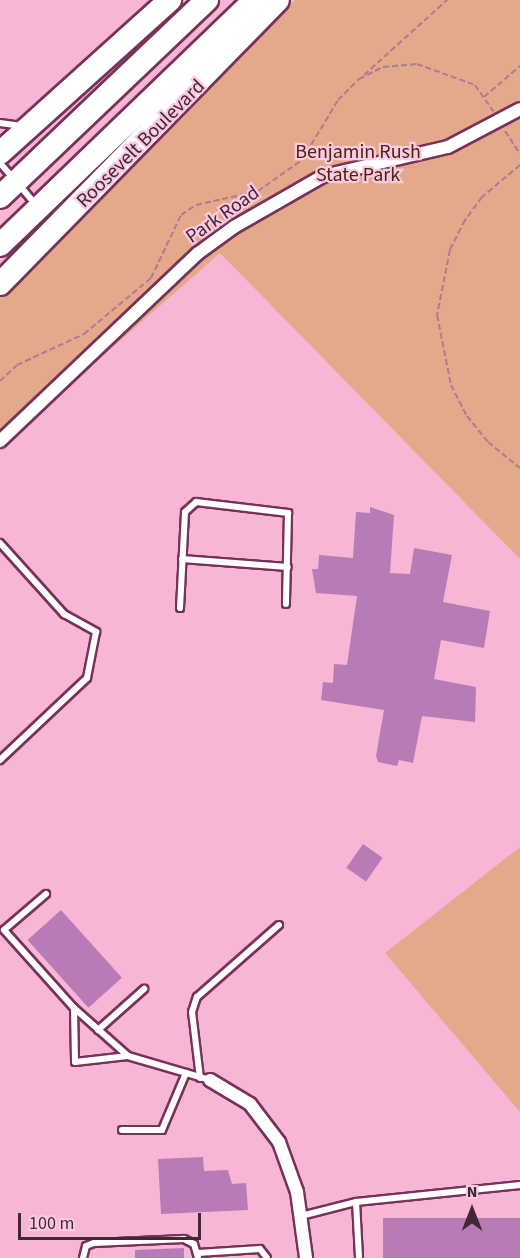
<!DOCTYPE html>
<html>
<head>
<meta charset="utf-8">
<style>
	body { margin:0 }
	#map { position:relative; width:520px; height:1258px; overflow:hidden; background:#f8b6d7; font-family:"Source Sans 3",sans-serif }
	div>[style] { position:absolute }
	.green>* { inset:0; background:#e4a88a }
	.building>* { inset:0; background:#b77bb6; transform-origin:0 0 }
	.path>* { height:2px; margin-top:-1px; transform-origin:0; background:repeating-linear-gradient(90deg,#ae7a94 0 6px,transparent 0 9px) }
	.roads { filter:drop-shadow(2px 0 #773259) drop-shadow(-2px 0 #773259) drop-shadow(0 2px #773259) drop-shadow(0 -2px #773259) }
	.lane>* { height:6px; margin:-3px; padding:0 3px; transform-origin:3px; border-radius:3px; background:#fff }
	.street>* { height:12px; margin:-6px; padding:0 6px; transform-origin:6px; border-radius:6px; background:#fff }
	.highway>* { height:22px; margin:-11px; padding:0 11px; transform-origin:11px; border-radius:11px; background:#fff }
	span { translate:-50% -50%; white-space:nowrap; text-align:center; line-height:1.15; -webkit-text-stroke:4.5px #fbc9e2; paint-order:stroke }
	.street-label { font-size:20px; color:#452636 }
	.park-label { font-size:20px; color:#4d240c }
	.north { position:absolute; left:442px; top:1180px; width:60px; height:60px; -webkit-text-stroke:4px #fbc9e2; paint-order:stroke; rotate:0deg; font-size:16px; font-weight:700; line-height:24px; text-align:center; color:#452636 }
	.north::after { content:''; display:block; margin:auto; width:21px; height:27px; background:#452636; clip-path:polygon(50% 0,100% 100%,50% 72%,0 100%) }
	.scale { position:absolute; left:18px; top:1213px; width:183px; height:27px; box-sizing:border-box; border:3px solid #452636; border-top:0; padding-left:8px; font-size:18px; line-height:21px; white-space:nowrap; color:#452636; -webkit-text-stroke:4px #fbc9e2; paint-order:stroke }
</style>
</head>
<body>
<div id="map">
	<div class="green">
		<i style="clip-path:polygon(295px 0,520px 0,520px 559px,220px 253px,0 446px,0 282px)"></i>
		<i style="clip-path:polygon(520px 847px,520px 1112px,385px 953px)"></i>
	</div>
	<div class="building">
		<i style="clip-path:polygon(370px 507px,394px 515px,390px 573px,410px 574px,414px 548px,452px 555px,443px 602px,490px 611px,484px 648px,441px 640px,434px 679px,476px 687px,475px 722px,422px 716px,413px 763px,399px 760px,397px 766px,378px 762px,376px 756px,384px 710px,321px 700px,323px 682px,333px 683px,334px 664px,347px 665px,357px 596px,316px 593px,312px 569px,318px 569px,319px 555px,353px 558px,356px 512px,370px 513px)"></i>
		<i style="left:363px;top:844px;width:24px;height:29px;rotate:35deg"></i>
		<i style="left:61px;top:910px;width:91px;height:45px;rotate:48deg"></i>
		<i style="clip-path:polygon(203px 1157px,204px 1171px,228px 1170px,232px 1184px,246px 1183px,248px 1210px,161px 1214px,158px 1159px)"></i>
		<i style="left:520px;top:1218px;width:40px;height:137px;rotate:90deg"></i>
		<i style="clip-path:polygon(184px 1248px,184px 1258px,135px 1258px,135px 1250px)"></i>
	</div>
	<div class="path">
		<i style="left:364px;top:75px;width:112px;rotate:-42.1deg"></i>
		<i style="left:484px;top:97px;width:48px;rotate:-40.7deg"></i>
		<i style="left:505px;top:131px;width:27px;rotate:57deg"></i>
		<i style="left:520px;top:165px;width:50px;rotate:139.9deg"></i>
		<i style="left:482px;top:197px;width:29px;rotate:126deg"></i>
		<i style="left:465px;top:220px;width:34px;rotate:117deg"></i>
		<i style="left:450px;top:250px;width:66px;rotate:101.3deg"></i>
		<i style="left:437px;top:315px;width:71px;rotate:78.7deg"></i>
		<i style="left:451px;top:385px;width:35px;rotate:63deg"></i>
		<i style="left:467px;top:416px;width:33px;rotate:51deg"></i>
		<i style="left:488px;top:442px;width:41px;rotate:39.1deg"></i>
		<i style="left:0;top:381px;width:23px;rotate:-43deg"></i>
		<i style="left:17px;top:365px;width:74px;rotate:-24.8deg"></i>
		<i style="left:84px;top:334px;width:87px;rotate:-39.9deg"></i>
		<i style="left:151px;top:278px;width:70px;rotate:-64.5deg"></i>
		<i style="left:181px;top:215px;width:18px;rotate:-34deg"></i>
		<i style="left:196px;top:205px;width:64px;rotate:-12.7deg"></i>
		<i style="left:258px;top:191px;width:54px;rotate:-35.2deg"></i>
		<i style="left:302px;top:160px;width:70px;rotate:-59deg"></i>
		<i style="left:338px;top:100px;width:30px;rotate:-45deg"></i>
		<i style="left:359px;top:79px;width:27px;rotate:-27deg"></i>
		<i style="left:383px;top:67px;width:34px;rotate:-5deg"></i>
		<i style="left:417px;top:64px;width:62px;rotate:19.9deg"></i>
		<i style="left:475px;top:85px;width:32px;rotate:55deg"></i>
	</div>
	<div class="roads">
		<div class="lane">
			<i style="left:0;top:123px;width:22px;rotate:8deg"></i>
			<i style="left:0;top:163px;width:20px;rotate:49deg"></i>
			<i style="left:20px;top:186px;width:26px;rotate:50deg"></i>
			<i style="left:0;top:543px;width:96px;rotate:48deg"></i>
			<i style="left:64px;top:614px;width:37px;rotate:29deg"></i>
			<i style="left:96px;top:632px;width:47px;rotate:101.1deg"></i>
			<i style="left:87px;top:678px;width:120px;rotate:136.7deg"></i>
			<i style="left:182px;top:559px;width:106px;rotate:4.3deg"></i>
			<i style="left:180px;top:608px;width:96px;rotate:-87deg"></i>
			<i style="left:185px;top:512px;width:15px;rotate:-42deg"></i>
			<i style="left:196px;top:502px;width:93px;rotate:6.8deg"></i>
			<i style="left:288px;top:513px;width:91px;rotate:91.3deg"></i>
			<i style="left:46px;top:894px;width:55px;rotate:139.4deg"></i>
			<i style="left:4px;top:930px;width:105px;rotate:48.1deg"></i>
			<i style="left:74px;top:1008px;width:54px;rotate:88.9deg"></i>
			<i style="left:75px;top:1062px;width:53px;rotate:-6.5deg"></i>
			<i style="left:128px;top:1056px;width:85px;rotate:16.3deg"></i>
			<i style="left:74px;top:1008px;width:72px;rotate:41.6deg"></i>
			<i style="left:98px;top:1030px;width:62px;rotate:-41.7deg"></i>
			<i style="left:200px;top:1078px;width:66px;rotate:-96.9deg"></i>
			<i style="left:192px;top:1012px;width:16px;rotate:-72deg"></i>
			<i style="left:197px;top:997px;width:109px;rotate:-41.3deg"></i>
			<i style="left:122px;top:1130px;width:40px"></i>
			<i style="left:162px;top:1130px;width:62px;rotate:-67.2deg"></i>
			<i style="left:356px;top:1202px;width:165px;rotate:-5.9deg"></i>
			<i style="left:301px;top:1216px;width:57px;rotate:-14.3deg"></i>
			<i style="left:356px;top:1202px;width:56px;rotate:86.9deg"></i>
			<i style="left:198px;top:1253px;width:62px;rotate:-3.7deg"></i>
			<i style="left:260px;top:1249px;width:11px;rotate:52deg"></i>
			<i style="left:83px;top:1258px;width:12px;rotate:-76deg"></i>
			<i style="left:86px;top:1246px;width:9px;rotate:-21deg"></i>
			<i style="left:94px;top:1243px;width:90px;rotate:-2.5deg"></i>
			<i style="left:184px;top:1239px;width:11px;rotate:27deg"></i>
			<i style="left:194px;top:1244px;width:15px;rotate:74deg"></i>
		</div>
		<div class="street">
			<i style="left:0;top:441px;width:272px;rotate:-43.5deg"></i>
			<i style="left:197px;top:254px;width:46px;rotate:-36.1deg"></i>
			<i style="left:234px;top:227px;width:103px;rotate:-29.8deg"></i>
			<i style="left:323px;top:176px;width:128px;rotate:-13.1deg"></i>
			<i style="left:448px;top:147px;width:81px;rotate:-27.8deg"></i>
			<i style="left:210px;top:1080px;width:47px;rotate:31deg"></i>
			<i style="left:250px;top:1104px;width:48px;rotate:52.7deg"></i>
			<i style="left:279px;top:1142px;width:53px;rotate:70.2deg"></i>
			<i style="left:297px;top:1192px;width:67px;rotate:82.2deg"></i>
		</div>
		<div class="highway">
			<i style="left:0;top:153px;width:229px;rotate:-42deg"></i>
			<i style="left:0;top:197px;width:286px;rotate:-43.6deg"></i>
			<i style="left:0;top:245px;width:354px;rotate:-43.9deg"></i>
			<i style="left:0;top:284px;width:397px;rotate:-45.6deg"></i>
		</div>
	</div>
	<div class="street-label">
		<span style="left:141px;top:144px;rotate:-45deg">Roosevelt Boulevard</span>
		<span style="left:223px;top:215px;rotate:-35deg">Park Road</span>
	</div>
	<div class="park-label">
		<span style="left:358px;top:164px">Benjamin Rush<br>State Park</span>
	</div>
	<div class="north">N</div>
	<div class="scale">100 m</div>
</div>
</body>
</html>
